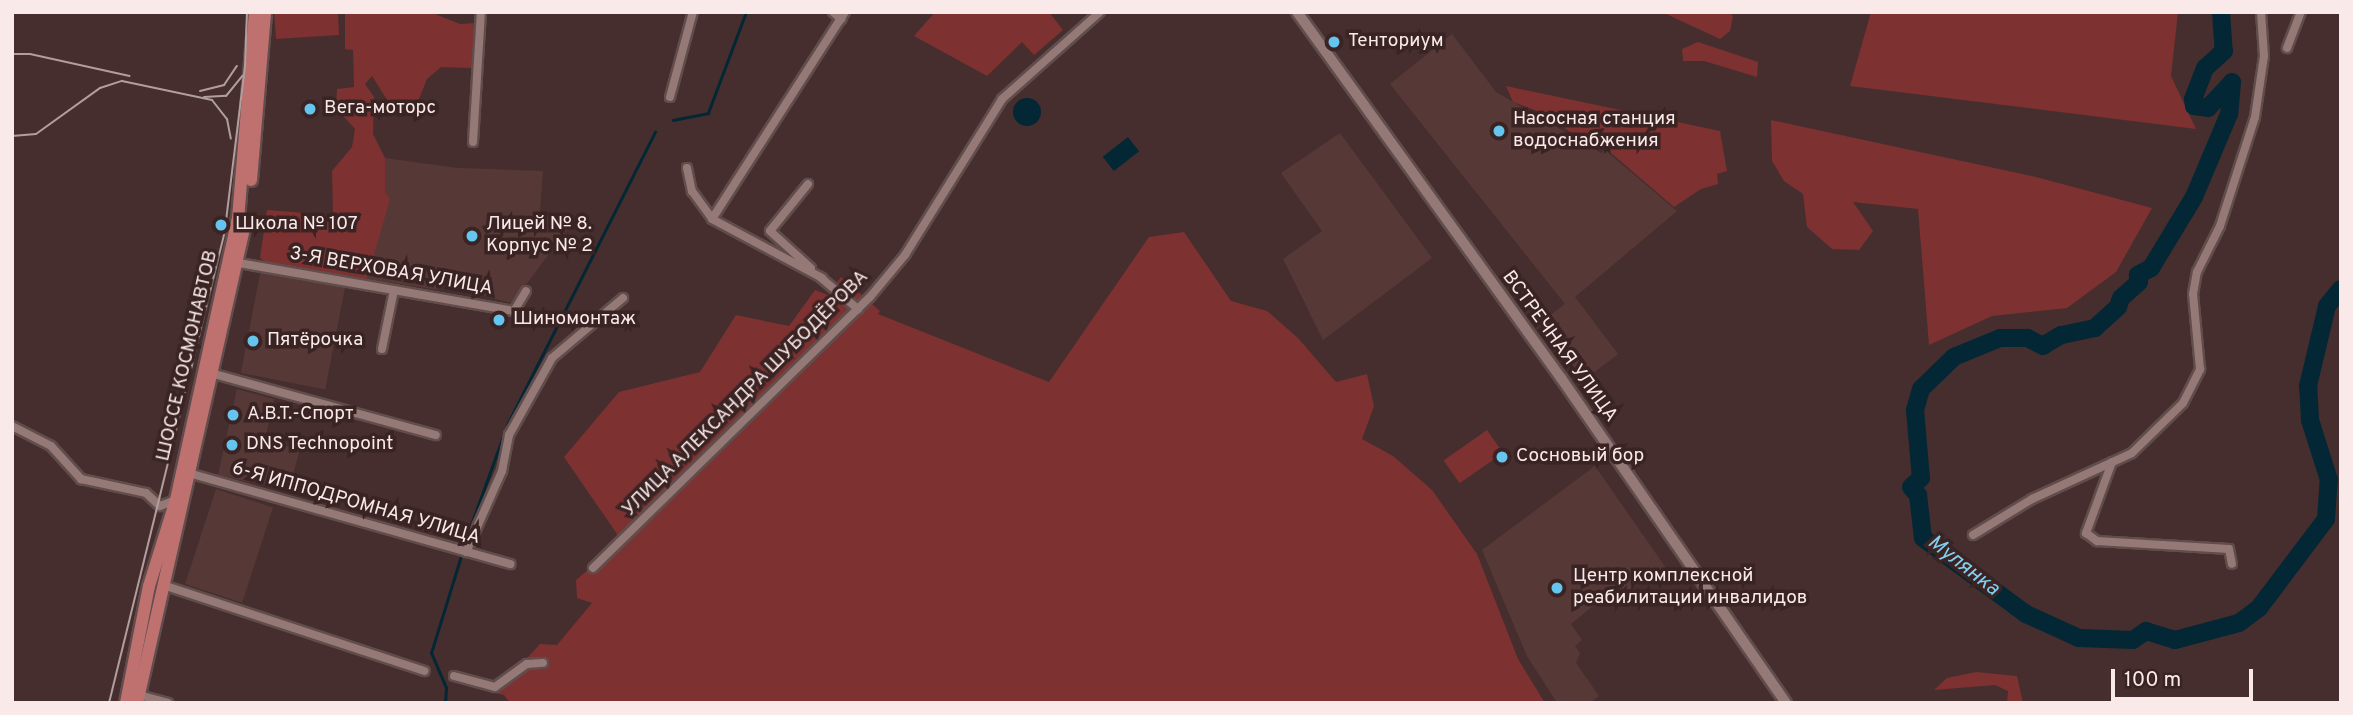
<!DOCTYPE html>
<html>
<head>
<meta charset="utf-8">
<style>
	body { margin:0 }
	#map { position:relative; width:2353px; height:715px; overflow:hidden; background:#452e2d; font-family:Overpass,sans-serif }
	div>[style] { position:absolute }
	.built>* { inset:0; background:#563937; transform-origin:0 0 }
	.green>* { inset:0; background:#7e3131; transform-origin:0 0 }
	.water>* { inset:0; background:#032735; transform-origin:0 0 }
	.round { border-radius:50% }
	.stream>* { height:2.5px; margin:-1.25px; padding:0 1.25px; transform-origin:1.25px; border-radius:1.25px; background:#032735 }
	.river>* { height:18px; margin:-9px; padding:0 9px; transform-origin:9px; border-radius:9px; background:#032735 }
	.roads { filter:drop-shadow(2px 0 #614d4c) drop-shadow(-2px 0 #614d4c) drop-shadow(0 2px #614d4c) drop-shadow(0 -2px #614d4c) }
	.minor>* { height:8px; margin:-4px; padding:0 4px; transform-origin:4px; border-radius:4px; background:#947977 }
	.secondary>* { height:10px; margin:-5px; padding:0 5px; transform-origin:5px; border-radius:5px; background:#947977 }
	.primary>* { height:12px; margin:-6px; padding:0 6px; transform-origin:6px; border-radius:6px; background:#bf716f }
	.tram>* { height:2px; margin:-1px; padding:0 1px; transform-origin:1px; border-radius:1px; background:#b19e9d }
	.dots>* { width:19px; height:19px; translate:-50% -50%; box-sizing:border-box; border:4px solid #3a2423; border-radius:50% }
	span { translate:-50% -50%; white-space:nowrap; text-align:center; line-height:1.15; -webkit-text-stroke:7px #3a2423; paint-order:stroke }
	.poi-label { font-size:19px; color:#f9eae9 }
	.left { translate:0 -50%; text-align:left }
	.street-label { font-size:19px; color:#f9eae9 }
	.water-label { font-size:21px; color:#83cff1; font-style:italic }
	.frame { position:absolute; inset:0; border:14px solid #f9eae9; pointer-events:none }
	.scale { position:absolute; left:2111px; top:669px; width:142px; height:32px; box-sizing:border-box; border:4px solid #f9eae9; border-top:0; padding-left:9px; font-size:21px; line-height:24px; white-space:nowrap; color:#f9eae9; -webkit-text-stroke:5px #3a2423; paint-order:stroke }
</style>
</head>
<body>
<div id="map">
	<div class="built">
		<i style="clip-path:polygon(1452px 34px,1496px 92px,1601px 153px,1605px 150px,1677px 211px,1575px 297px,1618px 354px,1588px 377px,1582px 378px,1540px 323px,1565px 304px,1390px 84px)"></i>
		<i style="clip-path:polygon(1340px 133px,1432px 258px,1323px 340px,1283px 259px,1322px 231px,1281px 173px)"></i>
		<i style="clip-path:polygon(385px 158px,458px 168px,543px 171px,540px 211px,568px 229px,512px 303px,440px 285px,438px 290px,367px 279px,385px 193px)"></i>
		<i style="left:261px;top:269px;width:86px;height:106px;rotate:11deg"></i>
		<i style="clip-path:polygon(237px 389px,274px 399px,265px 440px,300px 450px,288px 491px,218px 475px)"></i>
		<i style="clip-path:polygon(1595px 466px,1666px 568px,1627px 591px,1618px 585px,1571px 624px,1582px 640px,1575px 646px,1580px 653px,1576px 663px,1599px 696px,1590px 703px,1557px 703px,1527px 656px,1482px 550px)"></i>
		<i style="left:216px;top:489px;width:60px;height:100px;rotate:18deg"></i>
	</div>
	<div class="green">
		<i style="clip-path:polygon(274px 12px,338px 12px,339px 35px,276px 39px)"></i>
		<i style="clip-path:polygon(345px 12px,430px 12px,460px 24px,475px 23px,472px 68px,441px 67px,427px 79px,419px 99px,402px 110px,391px 106px,372px 76px,365px 84px,374px 97px,373px 134px,385px 158px,385px 193px,390px 199px,367px 279px,268px 264px,260px 258px,267px 210px,333px 215px,332px 171px,352px 147px,355px 129px,336px 108px,337px 89px,354px 87px,353px 50px,345px 49px)"></i>
		<i style="clip-path:polygon(935px 12px,1049px 12px,1063px 30px,1034px 55px,1022px 42px,987px 76px,914px 36px)"></i>
		<i style="clip-path:polygon(1662px 12px,1729px 12px,1733px 16px,1730px 31px,1720px 39px)"></i>
		<i style="clip-path:polygon(1871px 12px,2178px 12px,2171px 76px,2196px 129px,1850px 86px)"></i>
		<i style="clip-path:polygon(1698px 42px,1758px 62px,1757px 77px,1704px 61px,1683px 61px,1682px 49px)"></i>
		<i style="clip-path:polygon(1506px 86px,1720px 131px,1727px 171px,1717px 174px,1718px 184px,1701px 189px,1674px 207px,1604px 147px,1574px 135px,1548px 115px,1513px 102px)"></i>
		<i style="clip-path:polygon(1771px 120px,2036px 177px,2152px 208px,2116px 272px,2067px 308px,1992px 316px,1929px 345px,1918px 209px,1853px 202px,1873px 231px,1859px 250px,1832px 249px,1807px 227px,1803px 194px,1784px 181px,1772px 161px)"></i>
		<i style="clip-path:polygon(1184px 232px,1231px 301px,1267px 311px,1298px 338px,1336px 382px,1367px 374px,1374px 406px,1362px 439px,1393px 456px,1432px 490px,1477px 554px,1518px 659px,1545px 703px,510px 703px,504px 695px,495px 693px,540px 644px,557px 645px,592px 603px,577px 598px,576px 580px,618px 544px,617px 534px,564px 457px,619px 392px,700px 372px,736px 315px,789px 326px,815px 290px,828px 295px,841px 277px,880px 311px,878px 314px,1049px 382px,1149px 237px)"></i>
		<i style="left:1487px;top:430px;width:28px;height:53px;rotate:55deg"></i>
		<i style="clip-path:polygon(1976px 672px,2017px 676px,2023px 703px,2007px 703px,2008px 691px,1995px 685px,1934px 690px,1947px 678px)"></i>
	</div>
	<div class="water">
		<i class="round" style="left:1013px;top:98px;width:28px;height:28px"></i>
		<i style="left:1128px;top:137px;width:18px;height:32px;rotate:52deg"></i>
	</div>
	<div class="stream">
		<i style="left:673px;top:120px;width:36px;rotate:-11deg"></i>
		<i style="left:708px;top:113px;width:108px;rotate:-69.4deg"></i>
		<i style="left:463px;top:547px;width:132px;rotate:-70.1deg"></i>
		<i style="left:508px;top:423px;width:326px;rotate:-63.2deg"></i>
		<i style="left:445px;top:703px;width:15px;rotate:-86deg"></i>
		<i style="left:446px;top:688px;width:38px;rotate:-113deg"></i>
		<i style="left:431px;top:653px;width:105px;rotate:-72.8deg"></i>
	</div>
	<div class="river">
		<i style="left:2221px;top:12px;width:39px;rotate:86deg"></i>
		<i style="left:2224px;top:51px;width:25px;rotate:138deg"></i>
		<i style="left:2205px;top:68px;width:33px;rotate:111deg"></i>
		<i style="left:2193px;top:99px;width:7px;rotate:82deg"></i>
		<i style="left:2194px;top:106px;width:14px;rotate:8deg"></i>
		<i style="left:2208px;top:108px;width:35px;rotate:-47deg"></i>
		<i style="left:2232px;top:82px;width:32px;rotate:95deg"></i>
		<i style="left:2229px;top:114px;width:90px;rotate:112.9deg"></i>
		<i style="left:2194px;top:197px;width:83px;rotate:121.2deg"></i>
		<i style="left:2151px;top:268px;width:15px;rotate:152deg"></i>
		<i style="left:2138px;top:275px;width:7px;rotate:82deg"></i>
		<i style="left:2139px;top:282px;width:24px;rotate:138deg"></i>
		<i style="left:2121px;top:298px;width:9px;rotate:108deg"></i>
		<i style="left:2118px;top:307px;width:31px;rotate:138deg"></i>
		<i style="left:2095px;top:328px;width:35px;rotate:168deg"></i>
		<i style="left:2061px;top:335px;width:21px;rotate:149deg"></i>
		<i style="left:2043px;top:346px;width:18px;rotate:-153deg"></i>
		<i style="left:2027px;top:338px;width:27px;rotate:180deg"></i>
		<i style="left:2000px;top:338px;width:50px;rotate:157.6deg"></i>
		<i style="left:1954px;top:357px;width:46px;rotate:135.9deg"></i>
		<i style="left:1921px;top:389px;width:22px;rotate:106deg"></i>
		<i style="left:1915px;top:410px;width:68px;rotate:85deg"></i>
		<i style="left:1921px;top:478px;width:13px;rotate:138deg"></i>
		<i style="left:1911px;top:487px;width:11px;rotate:49deg"></i>
		<i style="left:1918px;top:495px;width:43px;rotate:83.4deg"></i>
		<i style="left:1923px;top:538px;width:128px;rotate:36.4deg"></i>
		<i style="left:2026px;top:614px;width:58px;rotate:24.4deg"></i>
		<i style="left:2079px;top:638px;width:54px;rotate:2.1deg"></i>
		<i style="left:2133px;top:640px;width:16px;rotate:-35deg"></i>
		<i style="left:2146px;top:631px;width:30px;rotate:17deg"></i>
		<i style="left:2175px;top:640px;width:66px;rotate:-14.9deg"></i>
		<i style="left:2239px;top:623px;width:25px;rotate:-37deg"></i>
		<i style="left:2259px;top:608px;width:111px;rotate:-53deg"></i>
		<i style="left:2326px;top:519px;width:39px;rotate:-86deg"></i>
		<i style="left:2329px;top:480px;width:63px;rotate:-107.6deg"></i>
		<i style="left:2310px;top:420px;width:34px;rotate:-93deg"></i>
		<i style="left:2308px;top:386px;width:82px;rotate:-76.6deg"></i>
		<i style="left:2327px;top:306px;width:22px;rotate:-51deg"></i>
	</div>
	<div class="roads">
		<div class="minor">
			<i style="left:833px;top:12px;width:11px;rotate:41deg"></i>
			<i style="left:2287px;top:48px;width:39px;rotate:-69deg"></i>
			<i style="left:670px;top:97px;width:88px;rotate:-74.9deg"></i>
			<i style="left:473px;top:142px;width:130px;rotate:-86.5deg"></i>
			<i style="left:687px;top:168px;width:24px;rotate:78deg"></i>
			<i style="left:692px;top:191px;width:34px;rotate:54deg"></i>
			<i style="left:712px;top:219px;width:125px;rotate:28.2deg"></i>
			<i style="left:808px;top:184px;width:60px;rotate:129deg"></i>
			<i style="left:770px;top:231px;width:55px;rotate:42.1deg"></i>
			<i style="left:712px;top:219px;width:246px;rotate:-57.3deg"></i>
			<i style="left:239px;top:263px;width:279px;rotate:9.9deg"></i>
			<i style="left:514px;top:311px;width:23px;rotate:-59deg"></i>
			<i style="left:820px;top:277px;width:50px;rotate:40.1deg"></i>
			<i style="left:382px;top:349px;width:60px;rotate:-78.5deg"></i>
			<i style="left:214px;top:374px;width:230px;rotate:15.4deg"></i>
			<i style="left:12px;top:426px;width:44px;rotate:27.1deg"></i>
			<i style="left:51px;top:446px;width:45px;rotate:47.7deg"></i>
			<i style="left:81px;top:479px;width:66px;rotate:12.2deg"></i>
			<i style="left:146px;top:493px;width:19px;rotate:43deg"></i>
			<i style="left:160px;top:506px;width:17px;rotate:-21deg"></i>
			<i style="left:2112px;top:462px;width:76px;rotate:110.1deg"></i>
			<i style="left:2086px;top:533px;width:14px;rotate:36deg"></i>
			<i style="left:2097px;top:541px;width:132px;rotate:3.5deg"></i>
			<i style="left:2229px;top:549px;width:15px;rotate:79deg"></i>
			<i style="left:192px;top:474px;width:331px;rotate:15.8deg"></i>
			<i style="left:1973px;top:535px;width:69px;rotate:-31.4deg"></i>
			<i style="left:2032px;top:499px;width:110px;rotate:-24.7deg"></i>
			<i style="left:2132px;top:453px;width:71px;rotate:-44.4deg"></i>
			<i style="left:2183px;top:403px;width:38px;rotate:-63deg"></i>
			<i style="left:2200px;top:369px;width:75px;rotate:-95.3deg"></i>
			<i style="left:2193px;top:294px;width:22px;rotate:-80deg"></i>
			<i style="left:2197px;top:272px;width:51px;rotate:-63.4deg"></i>
			<i style="left:2220px;top:226px;width:114px;rotate:-72.2deg"></i>
			<i style="left:2255px;top:117px;width:62px;rotate:-81.6deg"></i>
			<i style="left:2264px;top:56px;width:44px;rotate:-93.9deg"></i>
			<i style="left:466px;top:552px;width:89px;rotate:-66deg"></i>
			<i style="left:502px;top:471px;width:37px;rotate:-79deg"></i>
			<i style="left:509px;top:435px;width:88px;rotate:-60.8deg"></i>
			<i style="left:552px;top:358px;width:93px;rotate:-40.2deg"></i>
			<i style="left:593px;top:568px;width:388px;rotate:-44.4deg"></i>
			<i style="left:870px;top:297px;width:55px;rotate:-50.2deg"></i>
			<i style="left:905px;top:255px;width:184px;rotate:-58.1deg"></i>
			<i style="left:1002px;top:99px;width:131px;rotate:-41.6deg"></i>
			<i style="left:166px;top:586px;width:272px;rotate:18.2deg"></i>
			<i style="left:454px;top:676px;width:42px;rotate:15deg"></i>
			<i style="left:495px;top:687px;width:39px;rotate:-36deg"></i>
			<i style="left:527px;top:664px;width:16px;rotate:-4deg"></i>
			<i style="left:139px;top:695px;width:30px;rotate:15deg"></i>
		</div>
		<div class="secondary">
			<i style="left:1297px;top:12px;width:451px;rotate:54.2deg"></i>
			<i style="left:1561px;top:378px;width:395px;rotate:55.3deg"></i>
		</div>
		<div class="primary">
			<i style="left:251px;top:180px;width:169px;rotate:-85.2deg"></i>
			<i style="left:126px;top:703px;width:119px;rotate:-78.9deg"></i>
			<i style="left:149px;top:586px;width:90px;rotate:-72.6deg"></i>
			<i style="left:176px;top:500px;width:288px;rotate:-77.6deg"></i>
			<i style="left:238px;top:219px;width:208px;rotate:-85.3deg"></i>
			<i style="left:137px;top:703px;width:490px;rotate:-77.3deg"></i>
		</div>
	</div>
	<div class="tram">
		<i style="left:12px;top:54px;width:18px"></i>
		<i style="left:30px;top:54px;width:102px;rotate:12.4deg"></i>
		<i style="left:200px;top:91px;width:25px;rotate:-14deg"></i>
		<i style="left:224px;top:85px;width:23px;rotate:-56deg"></i>
		<i style="left:204px;top:97px;width:22px;rotate:-3deg"></i>
		<i style="left:226px;top:96px;width:26px;rotate:-51deg"></i>
		<i style="left:12px;top:136px;width:24px;rotate:-5deg"></i>
		<i style="left:36px;top:134px;width:79px;rotate:-35.7deg"></i>
		<i style="left:100px;top:88px;width:23px;rotate:-18deg"></i>
		<i style="left:122px;top:81px;width:92px;rotate:11.9deg"></i>
		<i style="left:212px;top:100px;width:24px;rotate:52deg"></i>
		<i style="left:227px;top:119px;width:20px;rotate:79deg"></i>
		<i style="left:109px;top:703px;width:488px;rotate:-76.2deg"></i>
		<i style="left:225px;top:229px;width:164px;rotate:-83deg"></i>
		<i style="left:245px;top:66px;width:54px;rotate:-87.9deg"></i>
	</div>
	<div class="dots">
		<i style="left:1334px;top:42px;background:#65c5ee"></i>
		<i style="left:310px;top:109px;background:#65c5ee"></i>
		<i style="left:1499px;top:131px;background:#65c5ee"></i>
		<i style="left:221px;top:225px;background:#65c5ee"></i>
		<i style="left:472px;top:236px;background:#65c5ee"></i>
		<i style="left:499px;top:320px;background:#65c5ee"></i>
		<i style="left:253px;top:341px;background:#65c5ee"></i>
		<i style="left:233px;top:415px;background:#65c5ee"></i>
		<i style="left:232px;top:445px;background:#65c5ee"></i>
		<i style="left:1502px;top:457px;background:#65c5ee"></i>
		<i style="left:1557px;top:588px;background:#65c5ee"></i>
	</div>
	<div class="poi-label">
		<span class="left" style="left:1348px;top:42px">Тенториум</span>
		<span class="left" style="left:324px;top:109px">Вега-моторс</span>
		<span class="left" style="left:1513px;top:131px">Насосная станция<br>водоснабжения</span>
		<span class="left" style="left:235px;top:225px">Школа № 107</span>
		<span class="left" style="left:486px;top:236px">Лицей № 8.<br>Корпус № 2</span>
		<span class="left" style="left:513px;top:320px">Шиномонтаж</span>
		<span class="left" style="left:267px;top:341px">Пятёрочка</span>
		<span class="left" style="left:247px;top:415px">А.В.Т.-Спорт</span>
		<span class="left" style="left:246px;top:445px">DNS Technopoint</span>
		<span class="left" style="left:1516px;top:457px">Сосновый бор</span>
		<span class="left" style="left:1573px;top:588px">Центр комплексной<br>реабилитации инвалидов</span>
	</div>
	<div class="street-label">
		<span style="left:391px;top:272px;rotate:10deg">3-Я ВЕРХОВАЯ УЛИЦА</span>
		<span style="left:1559px;top:347px;rotate:54deg">ВСТРЕЧНАЯ УЛИЦА</span>
		<span style="left:188px;top:356px;rotate:-77deg">ШОССЕ КОСМОНАВТОВ</span>
		<span style="left:746px;top:394px;rotate:-45deg">УЛИЦА АЛЕКСАНДРА ШУБОДЁРОВА</span>
		<span style="left:356px;top:504px;rotate:16deg">6-Я ИППОДРОМНАЯ УЛИЦА</span>
	</div>
	<div class="water-label">
		<span style="left:1963px;top:566px;rotate:38deg">Мулянка</span>
	</div>
	<div class="frame"></div>
	<div class="scale">100 m</div>
</div>
</body>
</html>
